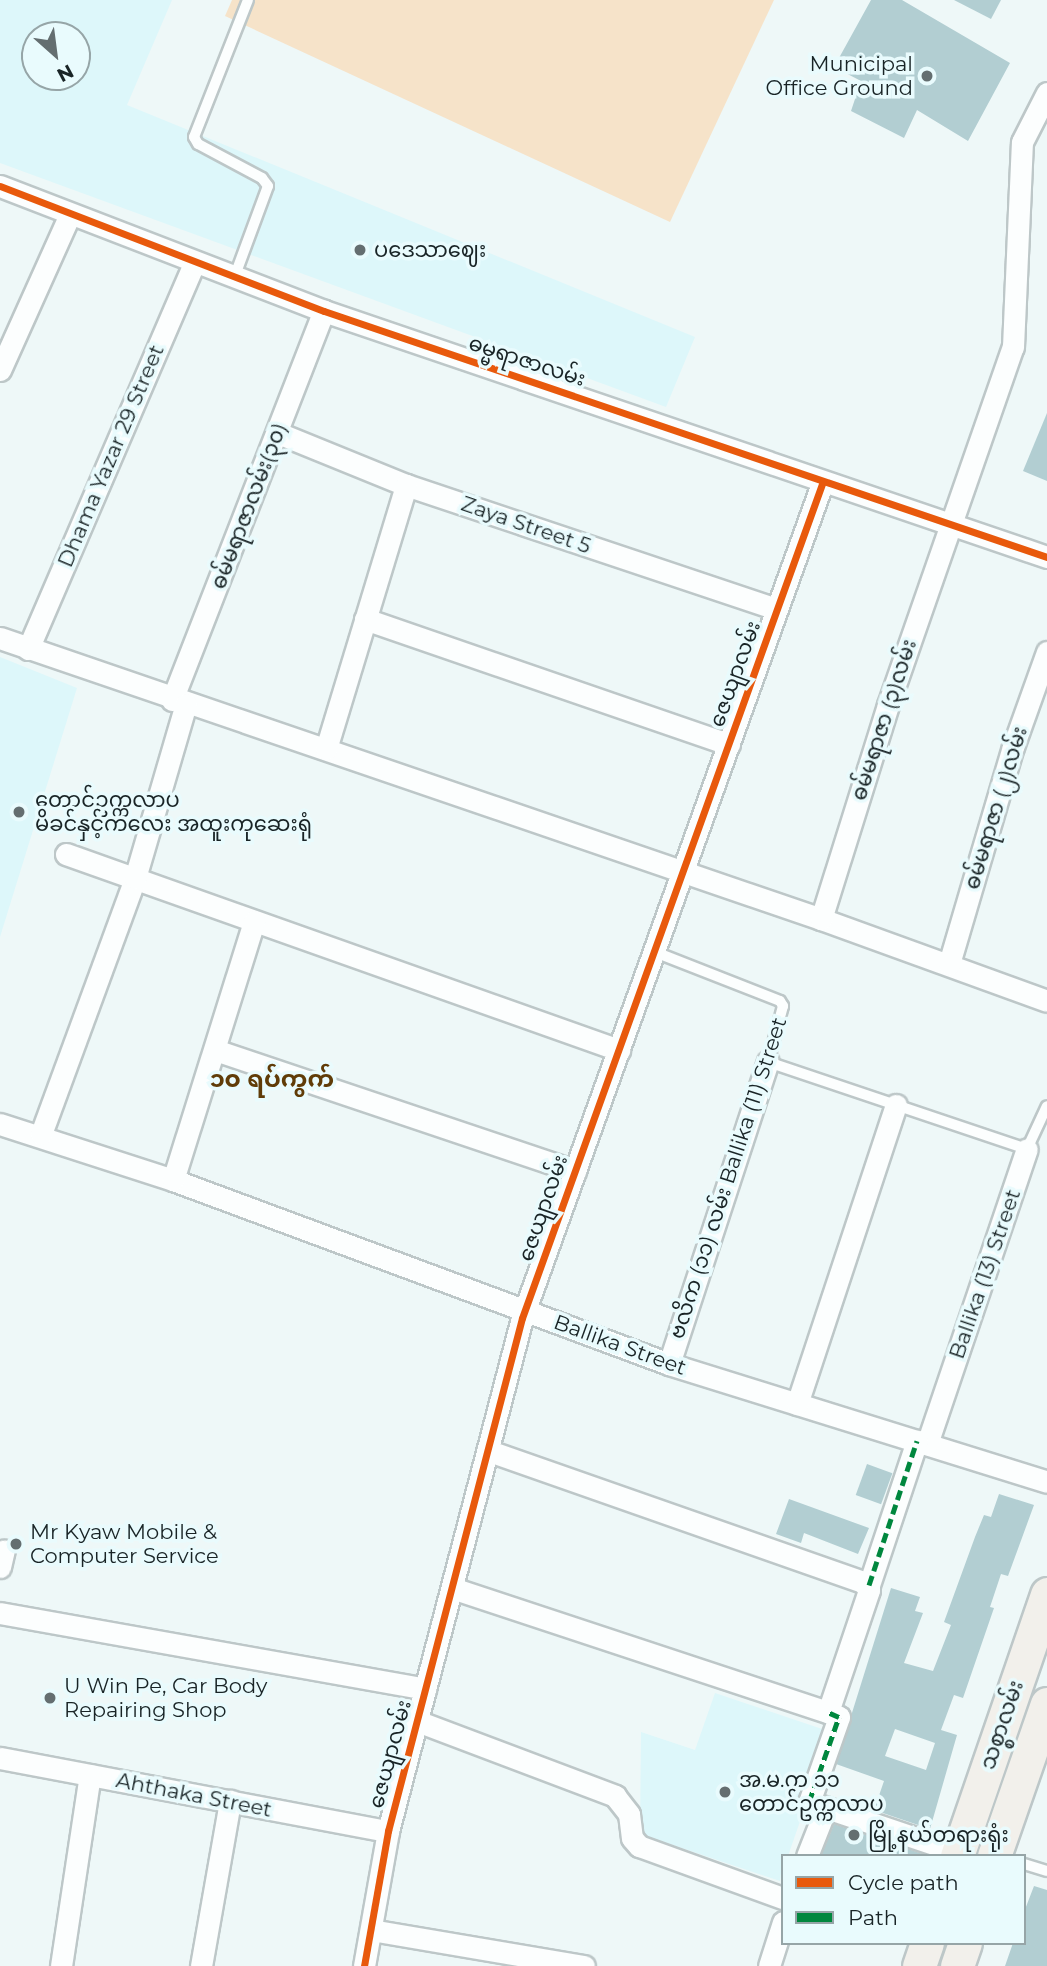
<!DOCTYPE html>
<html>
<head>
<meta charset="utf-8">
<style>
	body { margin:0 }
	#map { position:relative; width:1047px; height:1966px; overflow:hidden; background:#eef8f8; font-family:Montserrat,"Noto Sans Myanmar",sans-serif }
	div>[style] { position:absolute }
	.built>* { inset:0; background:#ddf7fa }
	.green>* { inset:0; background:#f6e3c9 }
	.building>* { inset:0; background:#b2ced2; transform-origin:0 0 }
	.roads { filter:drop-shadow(2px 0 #bdc7c8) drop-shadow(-2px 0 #bdc7c8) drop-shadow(0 2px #bdc7c8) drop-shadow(0 -2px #bdc7c8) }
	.lane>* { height:10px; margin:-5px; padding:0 5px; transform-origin:5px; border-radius:5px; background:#fcfefe }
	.street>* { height:21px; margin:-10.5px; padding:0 10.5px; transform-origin:10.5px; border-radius:10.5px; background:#fcfefe }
	.primary>* { height:33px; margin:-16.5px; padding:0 16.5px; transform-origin:16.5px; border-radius:16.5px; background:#f2f0eb }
	.quiet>* { height:5px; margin-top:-2.5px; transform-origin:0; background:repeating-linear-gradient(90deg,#00873e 0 10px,transparent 0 15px) }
	.cycleway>* { height:7px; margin:-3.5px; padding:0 3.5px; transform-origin:3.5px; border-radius:3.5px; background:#e8590c }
	.dots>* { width:19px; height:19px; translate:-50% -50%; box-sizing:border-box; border:4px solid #e9fbfd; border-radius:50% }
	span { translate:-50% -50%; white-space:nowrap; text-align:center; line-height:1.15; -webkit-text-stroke:7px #e9fbfd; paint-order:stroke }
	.poi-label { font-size:21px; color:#192426 }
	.right { translate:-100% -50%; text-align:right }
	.left { translate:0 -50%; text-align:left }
	.street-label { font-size:21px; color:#192426 }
	.quarter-label { font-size:24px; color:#603c08; font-weight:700 }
	.legend { position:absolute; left:781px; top:1854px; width:245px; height:91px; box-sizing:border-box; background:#e9fbfd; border:2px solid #96a5a7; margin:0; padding:9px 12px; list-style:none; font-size:21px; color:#192426 }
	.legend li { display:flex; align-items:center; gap:14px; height:35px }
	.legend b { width:35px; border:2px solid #96a5a7 }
	.north { position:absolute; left:21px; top:21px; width:70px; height:70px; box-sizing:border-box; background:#e9fbfd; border:2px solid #96a5a7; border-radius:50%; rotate:152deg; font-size:19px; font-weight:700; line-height:28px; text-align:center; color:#192426 }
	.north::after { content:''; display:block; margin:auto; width:24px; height:32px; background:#646e70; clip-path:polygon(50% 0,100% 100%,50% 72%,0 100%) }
</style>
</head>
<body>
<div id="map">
	<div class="built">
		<i style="clip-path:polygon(evenodd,0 0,172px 0,127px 105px,695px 337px,666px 407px,0 163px,0 0,35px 35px,77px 35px,77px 77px,35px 77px,35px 35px)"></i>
		<i style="clip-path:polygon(0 657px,77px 688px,0 937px)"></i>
		<i style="clip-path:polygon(715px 1693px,831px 1732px,788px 1856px,783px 1856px,780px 1881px,640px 1834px,641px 1732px,695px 1750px)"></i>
	</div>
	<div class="green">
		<i style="clip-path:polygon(232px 0,774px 0,670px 222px,225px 16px)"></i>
	</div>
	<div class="building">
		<i style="clip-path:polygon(871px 0,902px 0,1010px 63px,968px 141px,917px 110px,904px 138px,851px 111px,861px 81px,834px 67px)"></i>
		<i style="clip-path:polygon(954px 0,1001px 0,991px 19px)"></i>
		<i style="clip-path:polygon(1047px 413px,1047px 481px,1023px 471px)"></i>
		<i style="left:867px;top:1464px;width:27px;height:33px;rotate:20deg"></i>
		<i style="clip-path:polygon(evenodd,999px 1494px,1034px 1505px,1008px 1576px,1001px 1574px,990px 1607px,994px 1608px,963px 1698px,954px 1695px,941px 1730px,957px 1735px,930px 1829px,874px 1810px,884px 1781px,836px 1764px,891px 1588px,920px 1597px,915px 1611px,923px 1613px,904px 1663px,933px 1671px,951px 1625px,944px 1622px,975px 1537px,984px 1515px,991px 1517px,999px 1494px,895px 1729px,935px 1743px,926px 1770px,885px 1756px,895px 1729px)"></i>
		<i style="clip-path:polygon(789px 1499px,869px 1528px,858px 1554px,804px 1533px,801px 1543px,776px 1534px)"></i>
		<i style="clip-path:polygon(834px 1824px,923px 1854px,922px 1856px,821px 1856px)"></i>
		<i style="clip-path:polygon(1034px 1886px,1047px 1890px,1047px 1966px,1005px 1966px,1013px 1943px,1024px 1943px,1024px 1912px)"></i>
	</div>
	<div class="roads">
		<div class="lane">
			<i style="left:234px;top:278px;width:98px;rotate:-69.7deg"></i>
			<i style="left:268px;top:186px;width:10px;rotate:-127deg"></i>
			<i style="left:262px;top:178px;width:72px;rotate:-152deg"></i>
			<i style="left:198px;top:144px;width:8px;rotate:-120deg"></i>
			<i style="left:194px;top:137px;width:147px;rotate:-68.5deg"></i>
			<i style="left:655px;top:952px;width:134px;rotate:21.4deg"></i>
			<i style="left:780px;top:1001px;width:6px;rotate:59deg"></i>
			<i style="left:783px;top:1006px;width:58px;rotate:105deg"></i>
			<i style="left:768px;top:1062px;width:273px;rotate:18.6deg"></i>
			<i style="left:1027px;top:1149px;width:47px;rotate:-65.1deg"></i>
			<i style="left:1024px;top:1864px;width:24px;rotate:17deg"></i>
		</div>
		<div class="street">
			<i style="left:0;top:186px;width:347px;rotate:21.1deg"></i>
			<i style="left:324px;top:311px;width:764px;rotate:18.79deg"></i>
			<i style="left:0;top:370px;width:171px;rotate:-65.8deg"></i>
			<i style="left:278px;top:433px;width:138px;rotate:22.1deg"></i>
			<i style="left:406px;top:485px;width:391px;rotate:18.5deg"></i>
			<i style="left:365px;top:619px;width:385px;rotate:19deg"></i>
			<i style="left:0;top:638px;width:868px;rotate:18.89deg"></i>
			<i style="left:821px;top:919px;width:240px;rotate:19.9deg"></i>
			<i style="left:28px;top:649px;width:419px;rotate:-66.7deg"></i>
			<i style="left:172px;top:700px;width:418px;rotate:-68.7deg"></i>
			<i style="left:326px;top:749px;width:276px;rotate:-73.1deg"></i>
			<i style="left:66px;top:854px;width:587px;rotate:19.52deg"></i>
			<i style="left:821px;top:919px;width:224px;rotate:-72.6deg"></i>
			<i style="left:888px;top:705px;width:379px;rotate:-70.8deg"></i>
			<i style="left:1013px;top:347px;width:205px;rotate:-87.5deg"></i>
			<i style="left:1022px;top:142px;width:55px;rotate:-63deg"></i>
			<i style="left:949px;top:964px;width:226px;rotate:-73.6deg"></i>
			<i style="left:1013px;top:747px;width:101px;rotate:-70.3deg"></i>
			<i style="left:215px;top:1050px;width:380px;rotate:18.6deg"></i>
			<i style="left:0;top:1124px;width:182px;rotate:17.9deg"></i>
			<i style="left:173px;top:1180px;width:529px;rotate:20.35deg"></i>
			<i style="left:669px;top:1364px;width:396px;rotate:17.3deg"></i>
			<i style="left:41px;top:1134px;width:273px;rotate:-69.8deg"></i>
			<i style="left:135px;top:878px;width:181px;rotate:-73.7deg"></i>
			<i style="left:173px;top:1180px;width:271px;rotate:-72.6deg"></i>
			<i style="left:669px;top:1364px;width:318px;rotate:-71.9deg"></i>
			<i style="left:797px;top:1404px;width:315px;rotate:-71.7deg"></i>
			<i style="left:927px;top:1444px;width:311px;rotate:-71.3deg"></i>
			<i style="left:0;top:1567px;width:17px;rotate:-77deg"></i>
			<i style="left:869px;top:1585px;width:152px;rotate:-71.6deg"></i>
			<i style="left:452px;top:1588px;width:396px;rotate:18.3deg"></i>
			<i style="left:828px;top:1712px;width:129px;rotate:-71.4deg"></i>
			<i style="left:869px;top:1590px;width:10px;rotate:-127deg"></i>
			<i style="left:863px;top:1582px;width:398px;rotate:-160.7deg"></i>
			<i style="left:0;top:1613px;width:432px;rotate:10.1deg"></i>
			<i style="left:828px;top:1712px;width:12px;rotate:24deg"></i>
			<i style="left:839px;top:1717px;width:90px;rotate:109.4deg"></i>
			<i style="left:809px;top:1802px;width:157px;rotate:18.6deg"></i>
			<i style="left:417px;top:1721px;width:212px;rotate:20.7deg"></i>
			<i style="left:615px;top:1796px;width:23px;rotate:52deg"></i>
			<i style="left:629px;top:1814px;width:24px;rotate:83deg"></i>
			<i style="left:632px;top:1838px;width:11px;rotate:49deg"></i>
			<i style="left:639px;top:1846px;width:153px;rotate:19.9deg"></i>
			<i style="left:0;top:1758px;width:395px;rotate:10.7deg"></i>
			<i style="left:807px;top:1856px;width:52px;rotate:-68.4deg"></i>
			<i style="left:371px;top:1930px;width:216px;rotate:9.6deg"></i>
			<i style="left:61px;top:1966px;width:193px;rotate:-81.4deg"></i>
			<i style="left:201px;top:1966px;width:168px;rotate:-80deg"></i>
			<i style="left:364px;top:1966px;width:137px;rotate:-79.9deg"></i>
			<i style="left:388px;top:1831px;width:530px;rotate:-75.36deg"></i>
			<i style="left:522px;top:1318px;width:889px;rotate:-70.22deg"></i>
			<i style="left:769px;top:1966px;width:46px;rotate:-72.3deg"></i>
		</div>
		<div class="primary">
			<i style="left:957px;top:1856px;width:277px;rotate:-71deg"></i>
			<i style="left:994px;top:1856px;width:161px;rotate:-70.8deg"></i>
			<i style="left:919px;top:1966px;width:24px;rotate:-71deg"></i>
			<i style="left:957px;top:1966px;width:24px;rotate:-71deg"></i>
		</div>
	</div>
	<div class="quiet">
		<i style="left:869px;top:1585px;width:152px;rotate:-71.6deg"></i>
		<i style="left:809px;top:1802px;width:90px;rotate:-70.6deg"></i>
		<i style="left:839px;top:1717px;width:12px;rotate:-156deg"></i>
	</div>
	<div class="cycleway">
		<i style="left:0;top:186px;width:347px;rotate:21.1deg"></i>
		<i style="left:324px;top:311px;width:764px;rotate:18.79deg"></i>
		<i style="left:364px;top:1966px;width:137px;rotate:-79.9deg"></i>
		<i style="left:388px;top:1831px;width:530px;rotate:-75.36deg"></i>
		<i style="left:522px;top:1318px;width:889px;rotate:-70.22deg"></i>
	</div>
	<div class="dots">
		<i style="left:927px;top:76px;background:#646e70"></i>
		<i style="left:360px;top:250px;background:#646e70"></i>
		<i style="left:19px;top:812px;background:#646e70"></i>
		<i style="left:16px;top:1544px;background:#646e70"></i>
		<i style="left:50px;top:1698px;background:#646e70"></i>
		<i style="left:725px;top:1792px;background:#646e70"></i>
		<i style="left:854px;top:1835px;background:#646e70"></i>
	</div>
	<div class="poi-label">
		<span class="right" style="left:913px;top:76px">Municipal<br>Office Ground</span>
		<span class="left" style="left:374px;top:250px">ပဒေသာဈေး</span>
		<span class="left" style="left:35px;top:812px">တောင်ဥက္ကလာပ<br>မိခင်နှင့်ကလေး အထူးကုဆေးရုံ</span>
		<span class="left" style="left:30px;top:1544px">Mr Kyaw Mobile &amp;<br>Computer Service</span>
		<span class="left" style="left:64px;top:1698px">U Win Pe, Car Body<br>Repairing Shop</span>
		<span class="left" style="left:739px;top:1792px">အ.မ.က ၁၁<br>တောင်ဥက္ကလာပ</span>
		<span class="left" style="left:868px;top:1835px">မြို့နယ်တရားရုံး</span>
	</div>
	<div class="street-label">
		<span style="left:527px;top:361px;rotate:18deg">ဓမ္မရာဇာလမ်း</span>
		<span style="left:111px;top:456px;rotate:-67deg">Dhama Yazar 29 Street</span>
		<span style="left:249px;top:506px;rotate:-69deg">ဓမ်မရာဇာလမ်း(၃၀)</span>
		<span style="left:526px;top:525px;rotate:19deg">Zaya Street 5</span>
		<span style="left:735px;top:674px;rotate:-70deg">ဇေယျာလမ်း</span>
		<span style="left:884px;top:720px;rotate:-72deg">ဓမ်မရာဇာ (၃)လမ်း</span>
		<span style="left:996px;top:808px;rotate:-73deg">ဓမ်မရာဇာ (၂)လမ်း</span>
		<span style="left:728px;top:1178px;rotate:-72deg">ဗလိက (၁၁) လမ်း Ballika (11) Street</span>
		<span style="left:543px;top:1208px;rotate:-71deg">ဇေယျာလမ်း</span>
		<span style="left:985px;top:1274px;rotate:-71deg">Ballika (13) Street</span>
		<span style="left:620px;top:1345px;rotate:20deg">Ballika Street</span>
		<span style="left:1002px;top:1725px;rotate:-71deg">သစ္စာလမ်း</span>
		<span style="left:390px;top:1754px;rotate:-75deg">ဇေယျာလမ်း</span>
		<span style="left:194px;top:1795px;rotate:11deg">Ahthaka Street</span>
	</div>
	<div class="quarter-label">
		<span style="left:272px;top:1079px">၁o ရပ်ကွက်</span>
	</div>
	<ul class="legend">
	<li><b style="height:9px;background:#e8590c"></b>Cycle path</li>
	<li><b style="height:9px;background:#00873e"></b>Path</li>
	</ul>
	<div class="north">N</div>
</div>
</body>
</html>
